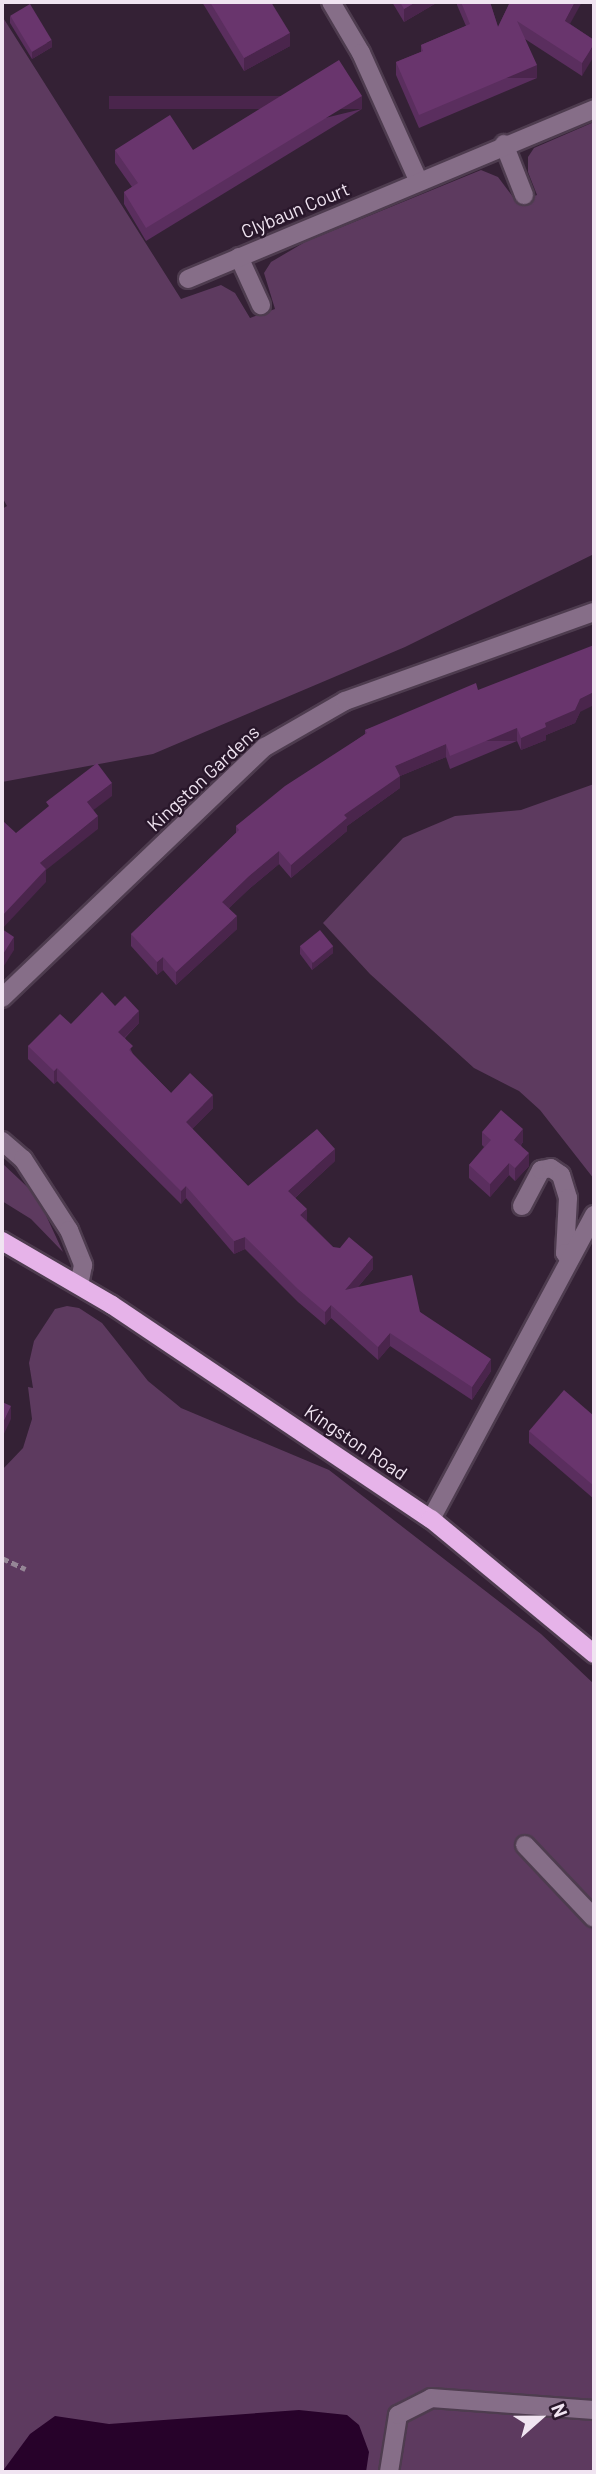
<!DOCTYPE html>
<html>
<head>
<meta charset="utf-8">
<style>
	body { margin:0 }
	#map { position:relative; width:596px; height:2474px; overflow:hidden; background:#342135; font-family:Barlow,sans-serif }
	div>[style] { position:absolute }
	.green>* { inset:0; background:#5d3a5f }
	.water>* { inset:0; background:#27022a }
	.path>* { height:4.5px; margin-top:-2.25px; transform-origin:0; background:repeating-linear-gradient(90deg,#958696 0 7px,transparent 0 10.5px) }
	.roads { filter:drop-shadow(2px 0 #4e3c4f) drop-shadow(-2px 0 #4e3c4f) drop-shadow(0 2px #4e3c4f) drop-shadow(0 -2px #4e3c4f) }
	.minor>* { height:18px; margin:-9px; padding:0 9px; transform-origin:9px; border-radius:9px; background:#866e88 }
	.major>* { height:18px; margin:-9px; padding:0 9px; transform-origin:9px; border-radius:9px; background:#e6b3e9 }
	.wall>* { inset:0; background:#5a2e5e }
	.shaded-wall>* { inset:0; background:#4a254c; transform-origin:0 0 }
	.building>* { inset:0; background:#69356d; transform-origin:0 0 }
	span { translate:-50% -50%; white-space:nowrap; text-align:center; line-height:1.15; -webkit-text-stroke:5px #29172b; paint-order:stroke }
	.street-label { font-size:19px; color:#f0e4f1 }
	.frame { position:absolute; inset:0; border:4px solid #f0e4f1; pointer-events:none }
	.north { position:absolute; left:505px; top:2383px; width:70px; height:70px; -webkit-text-stroke:5px #29172b; paint-order:stroke; rotate:69deg; font-size:19px; font-weight:700; line-height:28px; text-align:center; color:#f0e4f1 }
	.north::after { content:''; display:block; margin:auto; width:24px; height:32px; background:#f0e4f1; clip-path:polygon(50% 0,100% 100%,50% 72%,0 100%) }
</style>
</head>
<body>
<div id="map">
	<div class="green">
		<i style="clip-path:polygon(2px 16px,181px 299px,221px 285px,235px 293px,250px 318px,275px 309px,264px 273px,271px 262px,305px 242px,481px 170px,498px 177px,516px 201px,537px 195px,528px 172px,528px 157px,534px 148px,594px 122px,594px 554px,405px 647px,153px 754px,2px 782px,2px 509px,7px 506px,2px 497px)"></i>
		<i style="clip-path:polygon(594px 784px,594px 1179px,540px 1110px,519px 1091px,474px 1068px,370px 974px,323px 923px,403px 838px,455px 816px,521px 810px)"></i>
		<i style="clip-path:polygon(2px 1163px,37px 1196px,63px 1252px,31px 1219px,2px 1201px)"></i>
		<i style="clip-path:polygon(67px 1306px,79px 1308px,102px 1323px,148px 1381px,181px 1408px,329px 1470px,541px 1634px,594px 1684px,594px 2472px,2px 2472px,2px 1470px,23px 1448px,32px 1419px,28px 1387px,33px 1388px,29px 1363px,34px 1341px,55px 1309px)"></i>
	</div>
	<div class="water">
		<i style="clip-path:polygon(299px 2410px,347px 2415px,359px 2425px,369px 2452px,366px 2472px,2px 2472px,30px 2434px,55px 2416px,109px 2424px)"></i>
	</div>
	<div class="path">
		<i style="left:2px;top:1558px;width:26px;rotate:25deg"></i>
	</div>
	<div class="roads">
		<div class="minor">
			<i style="left:331px;top:2px;width:59px;rotate:59.5deg"></i>
			<i style="left:361px;top:53px;width:139px;rotate:65.8deg"></i>
			<i style="left:504px;top:144px;width:55px;rotate:68.6deg"></i>
			<i style="left:239px;top:257px;width:53px;rotate:65.4deg"></i>
			<i style="left:188px;top:279px;width:440px;rotate:-22.7deg"></i>
			<i style="left:2px;top:998px;width:364px;rotate:-43.7deg"></i>
			<i style="left:265px;top:747px;width:92px;rotate:-29.9deg"></i>
			<i style="left:345px;top:701px;width:264px;rotate:-19.7deg"></i>
			<i style="left:2px;top:1141px;width:28px;rotate:41deg"></i>
			<i style="left:23px;top:1159px;width:85px;rotate:57.1deg"></i>
			<i style="left:69px;top:1230px;width:38px;rotate:68deg"></i>
			<i style="left:83px;top:1265px;width:20px;rotate:101deg"></i>
			<i style="left:522px;top:1206px;width:41px;rotate:-62.2deg"></i>
			<i style="left:541px;top:1170px;width:10px;rotate:-11deg"></i>
			<i style="left:551px;top:1168px;width:12px;rotate:35deg"></i>
			<i style="left:561px;top:1175px;width:24px;rotate:73deg"></i>
			<i style="left:568px;top:1198px;width:55px;rotate:93.1deg"></i>
			<i style="left:565px;top:1253px;width:7px;rotate:56deg"></i>
			<i style="left:431px;top:1519px;width:345px;rotate:-61.8deg"></i>
			<i style="left:525px;top:1845px;width:100px;rotate:46.6deg"></i>
			<i style="left:389px;top:2472px;width:58px;rotate:-81deg"></i>
			<i style="left:398px;top:2415px;width:37px;rotate:-27deg"></i>
			<i style="left:431px;top:2398px;width:163px;rotate:4.2deg"></i>
		</div>
		<div class="major">
			<i style="left:2px;top:1241px;width:127px;rotate:30.2deg"></i>
			<i style="left:112px;top:1305px;width:384px;rotate:33.9deg"></i>
			<i style="left:431px;top:1519px;width:212px;rotate:39.6deg"></i>
		</div>
	</div>
	<div class="wall">
		<i style="clip-path:polygon(202px 2px,271px 2px,290px 46px,244px 71px)"></i>
		<i style="clip-path:polygon(392px 2px,438px 2px,404px 22px)"></i>
		<i style="clip-path:polygon(457px 2px,490px 2px,498px 27px,510px 2px,570px 24px,594px 40px,582px 76px,525px 39px,537px 78px,419px 128px,396px 75px,396px 62px,421px 52px,421px 45px,466px 26px,457px 5px)"></i>
		<i style="clip-path:polygon(10px 16px,52px 47px,32px 59px,10px 23px)"></i>
		<i style="clip-path:polygon(362px 109px,146px 241px,124px 204px,124px 192px,132px 187px,115px 163px,115px 150px,193px 150px)"></i>
		<i style="clip-path:polygon(478px 690px,580px 712px,575px 723px,546px 735px,546px 740px,521px 750px,517px 741px,450px 769px,446px 757px,400px 776px,400px 788px,347px 826px,347px 831px,291px 878px,279px 864px,249px 889px,229px 908px,237px 929px,176px 985px,163px 970px,157px 975px,131px 946px,131px 934px,236px 833px,236px 826px,365px 734px,365px 730px)"></i>
		<i style="clip-path:polygon(300px 947px,333px 953px,312px 970px,300px 954px)"></i>
		<i style="clip-path:polygon(115px 1006px,139px 1023px,125px 1038px,133px 1054px,171px 1093px,213px 1108px,192px 1129px,248px 1186px,335px 1161px,295px 1198px,307px 1221px,333px 1247px,373px 1269px,358px 1287px,420px 1312px,491px 1371px,472px 1400px,390px 1346px,378px 1360px,331px 1318px,325px 1325px,298px 1302px,245px 1249px,234px 1254px,186px 1198px,181px 1204px,57px 1081px,54px 1084px,28px 1059px,28px 1046px,71px 1024px)"></i>
		<i style="clip-path:polygon(482px 1132px,523px 1142px,521px 1145px,529px 1166px,515px 1181px,509px 1175px,490px 1197px,469px 1178px,469px 1165px,484px 1147px,482px 1145px)"></i>
		<i style="clip-path:polygon(594px 1416px,594px 1499px,529px 1443px,529px 1431px)"></i>
	</div>
	<div class="shaded-wall">
		<i style="clip-path:polygon(416px 2px,438px 2px,404px 22px,404px 9px)"></i>
		<i style="clip-path:polygon(575px 2px,582px 2px,565px 33px,565px 21px)"></i>
		<i style="clip-path:polygon(290px 33px,290px 46px,244px 71px,244px 58px)"></i>
		<i style="clip-path:polygon(52px 40px,52px 47px,32px 59px,32px 52px)"></i>
		<i style="clip-path:polygon(594px 44px,594px 56px,582px 76px,582px 63px)"></i>
		<i style="left:537px;top:65px;width:13px;height:128px;rotate:90deg"></i>
		<i style="left:362px;top:96px;width:13px;height:253px;rotate:90deg"></i>
		<i style="clip-path:polygon(594px 692px,594px 705px,580px 712px,575px 723px,546px 735px,546px 740px,521px 750px,521px 738px,580px 699px)"></i>
		<i style="left:517px;top:728px;width:13px;height:73px;rotate:90deg"></i>
		<i style="clip-path:polygon(446px 744px,446px 757px,400px 776px,400px 788px,347px 826px,347px 831px,291px 878px,291px 865px,395px 766px)"></i>
		<i style="clip-path:polygon(112px 783px,112px 796px,87px 815px,87px 802px)"></i>
		<i style="clip-path:polygon(98px 816px,98px 829px,46px 870px,46px 882px,2px 929px,2px 916px,40px 863px)"></i>
		<i style="clip-path:polygon(279px 851px,279px 864px,249px 889px,222px 915px,222px 902px,249px 876px)"></i>
		<i style="clip-path:polygon(237px 916px,237px 929px,176px 985px,176px 972px)"></i>
		<i style="clip-path:polygon(14px 937px,14px 950px,2px 969px,2px 956px)"></i>
		<i style="clip-path:polygon(333px 946px,333px 953px,312px 970px,312px 963px)"></i>
		<i style="clip-path:polygon(163px 957px,163px 970px,157px 975px,157px 962px)"></i>
		<i style="clip-path:polygon(139px 1011px,139px 1023px,118px 1044px,118px 1032px)"></i>
		<i style="clip-path:polygon(57px 1068px,57px 1081px,54px 1084px,54px 1071px)"></i>
		<i style="clip-path:polygon(213px 1095px,213px 1108px,186px 1135px,186px 1122px)"></i>
		<i style="clip-path:polygon(523px 1129px,523px 1142px,514px 1153px,514px 1140px)"></i>
		<i style="clip-path:polygon(335px 1149px,335px 1161px,288px 1204px,288px 1191px)"></i>
		<i style="clip-path:polygon(529px 1153px,529px 1166px,515px 1181px,515px 1168px)"></i>
		<i style="clip-path:polygon(509px 1163px,509px 1175px,490px 1197px,490px 1184px)"></i>
		<i style="clip-path:polygon(186px 1186px,186px 1198px,181px 1204px,181px 1191px)"></i>
		<i style="clip-path:polygon(307px 1209px,307px 1221px,300px 1215px)"></i>
		<i style="clip-path:polygon(245px 1237px,245px 1249px,234px 1254px,234px 1241px)"></i>
		<i style="clip-path:polygon(373px 1257px,373px 1269px,345px 1302px,345px 1290px)"></i>
		<i style="clip-path:polygon(331px 1305px,331px 1318px,325px 1325px,325px 1312px)"></i>
		<i style="clip-path:polygon(390px 1333px,390px 1346px,378px 1360px,378px 1347px)"></i>
		<i style="clip-path:polygon(491px 1359px,491px 1371px,472px 1400px,472px 1387px)"></i>
		<i style="clip-path:polygon(11px 1406px,11px 1419px,2px 1438px,2px 1425px)"></i>
	</div>
	<div class="building">
		<i style="clip-path:polygon(210px 2px,271px 2px,290px 33px,244px 58px)"></i>
		<i style="clip-path:polygon(400px 2px,416px 2px,404px 9px)"></i>
		<i style="clip-path:polygon(461px 2px,490px 2px,498px 27px,510px 2px,575px 2px,565px 21px,594px 40px,594px 44px,582px 63px,517px 21px,537px 65px,419px 115px,396px 62px,423px 51px,421px 45px,470px 24px)"></i>
		<i style="left:30px;top:4px;width:42px;height:23px;rotate:59deg"></i>
		<i style="clip-path:polygon(339px 60px,362px 96px,146px 228px,124px 192px,138px 183px,115px 150px,170px 115px,193px 150px)"></i>
		<i style="clip-path:polygon(594px 645px,594px 692px,580px 699px,575px 710px,545px 723px,546px 727px,521px 738px,517px 728px,450px 756px,446px 744px,395px 766px,400px 776px,344px 815px,347px 818px,291px 865px,279px 851px,249px 876px,222px 902px,237px 916px,176px 972px,163px 957px,157px 962px,131px 934px,239px 830px,236px 826px,285px 786px,367px 733px,365px 730px,476px 683px,478px 690px)"></i>
		<i style="clip-path:polygon(97px 763px,112px 783px,87px 802px,98px 816px,40px 863px,46px 869px,2px 916px,2px 822px,3px 821px,16px 833px,49px 806px,46px 802px)"></i>
		<i style="clip-path:polygon(2px 929px,14px 937px,2px 956px)"></i>
		<i style="left:320px;top:930px;width:21px;height:26px;rotate:51deg"></i>
		<i style="clip-path:polygon(102px 992px,115px 1006px,125px 996px,139px 1011px,118px 1032px,133px 1046px,129px 1050px,171px 1093px,190px 1073px,213px 1095px,186px 1122px,248px 1186px,317px 1129px,335px 1149px,288px 1191px,307px 1209px,300px 1215px,333px 1247px,340px 1248px,349px 1237px,373px 1257px,345px 1290px,412px 1275px,420px 1312px,491px 1359px,472px 1387px,390px 1333px,378px 1347px,331px 1305px,325px 1312px,298px 1289px,245px 1237px,234px 1241px,186px 1186px,181px 1191px,57px 1068px,54px 1071px,28px 1046px,60px 1014px,71px 1024px)"></i>
		<i style="clip-path:polygon(501px 1110px,523px 1129px,514px 1140px,529px 1153px,515px 1168px,509px 1163px,490px 1184px,469px 1165px,491px 1140px,482px 1132px)"></i>
		<i style="clip-path:polygon(564px 1390px,594px 1416px,594px 1486px,529px 1431px)"></i>
		<i style="clip-path:polygon(2px 1402px,11px 1406px,2px 1425px)"></i>
	</div>
	<div class="street-label">
		<span style="left:295px;top:210px;rotate:-23deg">Clybaun Court</span>
		<span style="left:203px;top:778px;rotate:-43deg">Kingston Gardens</span>
		<span style="left:356px;top:1442px;rotate:34deg">Kingston Road</span>
	</div>
	<div class="frame"></div>
	<div class="north">N</div>
</div>
</body>
</html>
